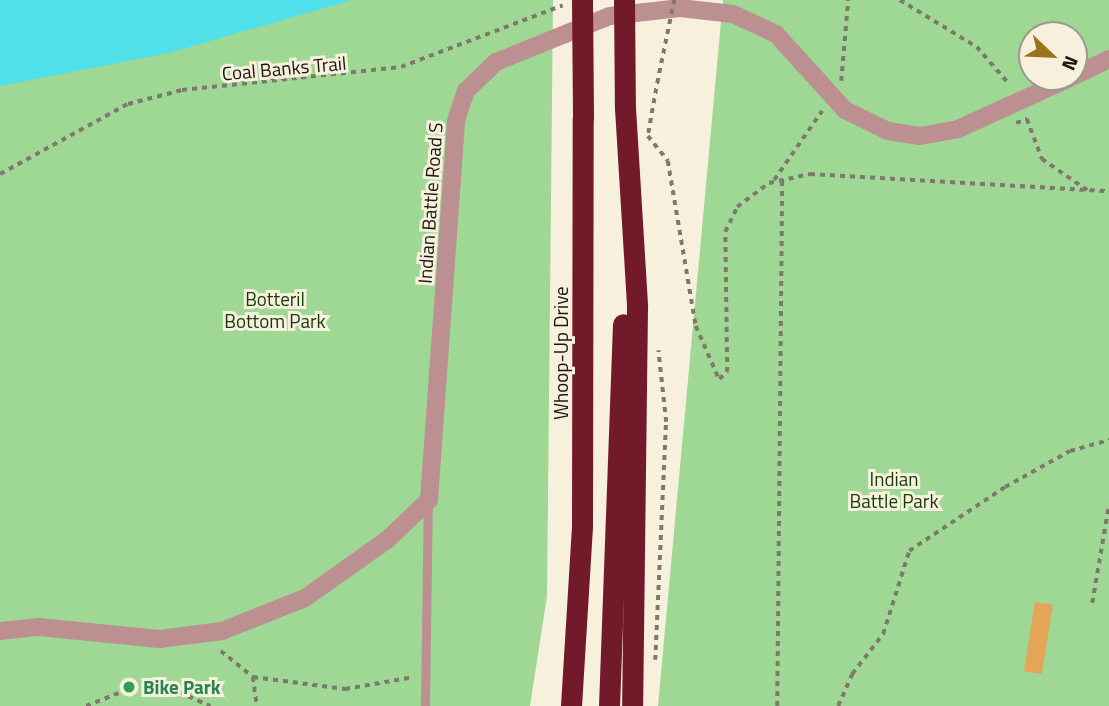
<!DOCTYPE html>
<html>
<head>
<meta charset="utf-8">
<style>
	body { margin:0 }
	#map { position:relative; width:1109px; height:706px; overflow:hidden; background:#f6f0dd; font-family:"Titillium Web",sans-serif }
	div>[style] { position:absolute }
	.green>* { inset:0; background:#9fd795 }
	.water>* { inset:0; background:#4fe0e9 }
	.building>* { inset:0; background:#e4a656; transform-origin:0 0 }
	.path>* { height:3.5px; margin-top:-1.75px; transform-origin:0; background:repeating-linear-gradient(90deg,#7d796d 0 5px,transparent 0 10px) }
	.service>* { height:9px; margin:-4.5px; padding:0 4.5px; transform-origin:4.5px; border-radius:4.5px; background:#bc8f91 }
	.minor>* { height:18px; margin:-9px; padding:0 9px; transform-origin:9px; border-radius:9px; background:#bc8f91 }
	.motorway>* { height:21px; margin:-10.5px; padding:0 10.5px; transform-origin:10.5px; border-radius:10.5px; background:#731a2a }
	.path-bridge>* { height:3.5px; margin-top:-1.75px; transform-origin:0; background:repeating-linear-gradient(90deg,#7d796d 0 5px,transparent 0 10px) }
	.motorway-bridge>* { height:21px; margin:-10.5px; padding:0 10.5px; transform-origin:10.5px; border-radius:10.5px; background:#731a2a }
	.dots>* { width:19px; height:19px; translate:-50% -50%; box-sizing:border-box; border:4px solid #f6f0dd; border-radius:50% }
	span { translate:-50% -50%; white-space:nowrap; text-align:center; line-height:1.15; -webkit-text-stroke:6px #f6f0dd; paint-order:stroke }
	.street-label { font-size:19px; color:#191710 }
	.park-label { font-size:19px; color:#133d0b }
	.leisure-label { font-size:19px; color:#27864d; font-weight:700 }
	.left { translate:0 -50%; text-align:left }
	.north { position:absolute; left:1018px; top:21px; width:70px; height:70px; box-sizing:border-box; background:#f6f0dd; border:2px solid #9e998b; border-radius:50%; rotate:113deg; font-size:19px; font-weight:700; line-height:28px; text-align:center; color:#191710 }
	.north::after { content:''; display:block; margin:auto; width:24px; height:32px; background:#9b721f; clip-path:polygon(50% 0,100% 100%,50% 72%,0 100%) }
</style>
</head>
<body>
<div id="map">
	<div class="green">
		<i style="clip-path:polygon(305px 0,553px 0,547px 596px,530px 706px,0 706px,0 85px)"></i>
		<i style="clip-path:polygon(evenodd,723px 0,1109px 0,1109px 706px,658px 706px,723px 0,1032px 35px,1074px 35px,1074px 77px,1032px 77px,1032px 35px)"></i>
	</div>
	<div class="water">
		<i style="clip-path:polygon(0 0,352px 0,169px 53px,0 86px)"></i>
	</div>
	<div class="building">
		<i style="left:1035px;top:602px;width:18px;height:70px;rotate:9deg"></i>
	</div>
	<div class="path">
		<i style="left:900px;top:0;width:90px;rotate:31.4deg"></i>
		<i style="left:977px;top:47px;width:50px;rotate:49deg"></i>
		<i style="left:841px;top:81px;width:81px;rotate:-85.1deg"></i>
		<i style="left:1016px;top:123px;width:12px;rotate:-20deg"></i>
		<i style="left:1027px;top:119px;width:43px;rotate:69.4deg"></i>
		<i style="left:1042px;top:159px;width:55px;rotate:34.6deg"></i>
		<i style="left:648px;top:133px;width:51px;rotate:-79.8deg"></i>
		<i style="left:648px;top:136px;width:32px;rotate:51deg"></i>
		<i style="left:668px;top:161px;width:167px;rotate:80.4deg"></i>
		<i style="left:696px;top:326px;width:58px;rotate:66.5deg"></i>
		<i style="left:719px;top:379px;width:11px;rotate:-41deg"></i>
		<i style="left:727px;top:372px;width:140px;rotate:-90.8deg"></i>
		<i style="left:725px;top:232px;width:28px;rotate:-64deg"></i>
		<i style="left:737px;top:207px;width:40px;rotate:-37deg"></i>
		<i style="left:769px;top:183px;width:42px;rotate:-12.4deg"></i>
		<i style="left:810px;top:174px;width:299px;rotate:3.3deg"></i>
		<i style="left:0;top:174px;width:146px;rotate:-28.7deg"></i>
		<i style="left:128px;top:104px;width:56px;rotate:-14.5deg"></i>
		<i style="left:182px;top:90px;width:220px;rotate:-6deg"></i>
		<i style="left:401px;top:67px;width:173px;rotate:-20.9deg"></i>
		<i style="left:774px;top:180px;width:84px;rotate:-55.2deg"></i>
		<i style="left:1092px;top:603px;width:100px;rotate:-80.3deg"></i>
		<i style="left:221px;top:651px;width:41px;rotate:39.1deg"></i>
		<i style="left:253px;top:677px;width:29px;rotate:82deg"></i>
		<i style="left:655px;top:660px;width:238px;rotate:-87.4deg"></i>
		<i style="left:666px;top:422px;width:72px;rotate:-96.3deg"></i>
		<i style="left:253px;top:677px;width:93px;rotate:7.4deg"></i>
		<i style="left:345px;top:689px;width:70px;rotate:-9.9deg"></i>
		<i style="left:86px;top:706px;width:71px;rotate:-21.5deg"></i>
		<i style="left:152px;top:680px;width:64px;rotate:24.1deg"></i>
		<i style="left:777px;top:706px;width:529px;rotate:-89.46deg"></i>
		<i style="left:838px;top:706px;width:35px;rotate:-66deg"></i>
		<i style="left:852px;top:674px;width:51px;rotate:-52.2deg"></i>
		<i style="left:883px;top:634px;width:87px;rotate:-72.6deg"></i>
		<i style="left:909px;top:551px;width:115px;rotate:-33.7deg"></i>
		<i style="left:1005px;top:487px;width:74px;rotate:-29deg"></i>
		<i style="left:1070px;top:451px;width:41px;rotate:-15.8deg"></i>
	</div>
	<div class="service">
		<i style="left:425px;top:706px;width:204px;rotate:-89.2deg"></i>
	</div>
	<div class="minor">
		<i style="left:1074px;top:76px;width:39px;rotate:-26deg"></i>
		<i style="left:0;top:631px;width:39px;rotate:-6deg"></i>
		<i style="left:39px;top:627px;width:121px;rotate:5.7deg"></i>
		<i style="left:159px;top:639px;width:64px;rotate:-7.2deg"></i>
		<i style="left:222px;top:631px;width:89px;rotate:-21.7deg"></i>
		<i style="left:305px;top:598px;width:100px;rotate:-35.3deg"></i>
		<i style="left:387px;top:540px;width:58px;rotate:-43.6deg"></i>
		<i style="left:429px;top:500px;width:380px;rotate:-85.9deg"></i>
		<i style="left:456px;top:121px;width:32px;rotate:-72deg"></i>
		<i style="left:466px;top:91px;width:42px;rotate:-44deg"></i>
		<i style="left:496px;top:62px;width:123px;rotate:-22deg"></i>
		<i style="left:610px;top:16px;width:70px;rotate:-6.5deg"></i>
		<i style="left:680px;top:8px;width:53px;rotate:6.5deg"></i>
		<i style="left:733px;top:14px;width:47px;rotate:24.9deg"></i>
		<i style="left:776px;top:34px;width:103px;rotate:47.8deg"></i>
		<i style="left:845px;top:110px;width:48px;rotate:26deg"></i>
		<i style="left:888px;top:131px;width:32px;rotate:9deg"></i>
		<i style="left:920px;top:136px;width:39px;rotate:-10deg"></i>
		<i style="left:958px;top:129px;width:125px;rotate:-24.5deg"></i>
	</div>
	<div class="motorway">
		<i style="left:625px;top:108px;width:199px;rotate:86.5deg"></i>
		<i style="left:637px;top:307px;width:399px;rotate:90.7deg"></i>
		<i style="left:571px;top:706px;width:180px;rotate:-86.5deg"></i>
		<i style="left:582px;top:526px;width:408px;rotate:-89.9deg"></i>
		<i style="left:609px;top:706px;width:382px;rotate:-87.9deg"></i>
	</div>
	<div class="path-bridge">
		<i style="left:657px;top:83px;width:85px;rotate:-78.4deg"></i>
	</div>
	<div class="motorway-bridge">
		<i style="left:582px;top:0;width:118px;rotate:89.5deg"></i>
		<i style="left:624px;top:0;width:108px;rotate:89.5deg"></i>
	</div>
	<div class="dots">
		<i style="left:129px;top:687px;background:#2e9e5b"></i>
	</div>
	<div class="street-label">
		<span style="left:284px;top:68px;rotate:-5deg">Coal Banks Trail</span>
		<span style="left:430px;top:203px;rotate:-86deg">Indian Battle Road S</span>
		<span style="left:561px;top:353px;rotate:-90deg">Whoop-Up Drive</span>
	</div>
	<div class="park-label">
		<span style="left:275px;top:310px">Botteril<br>Bottom Park</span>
		<span style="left:894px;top:490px">Indian<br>Battle Park</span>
	</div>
	<div class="leisure-label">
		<span class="left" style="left:143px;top:687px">Bike Park</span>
	</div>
	<div class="north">N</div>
</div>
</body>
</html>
